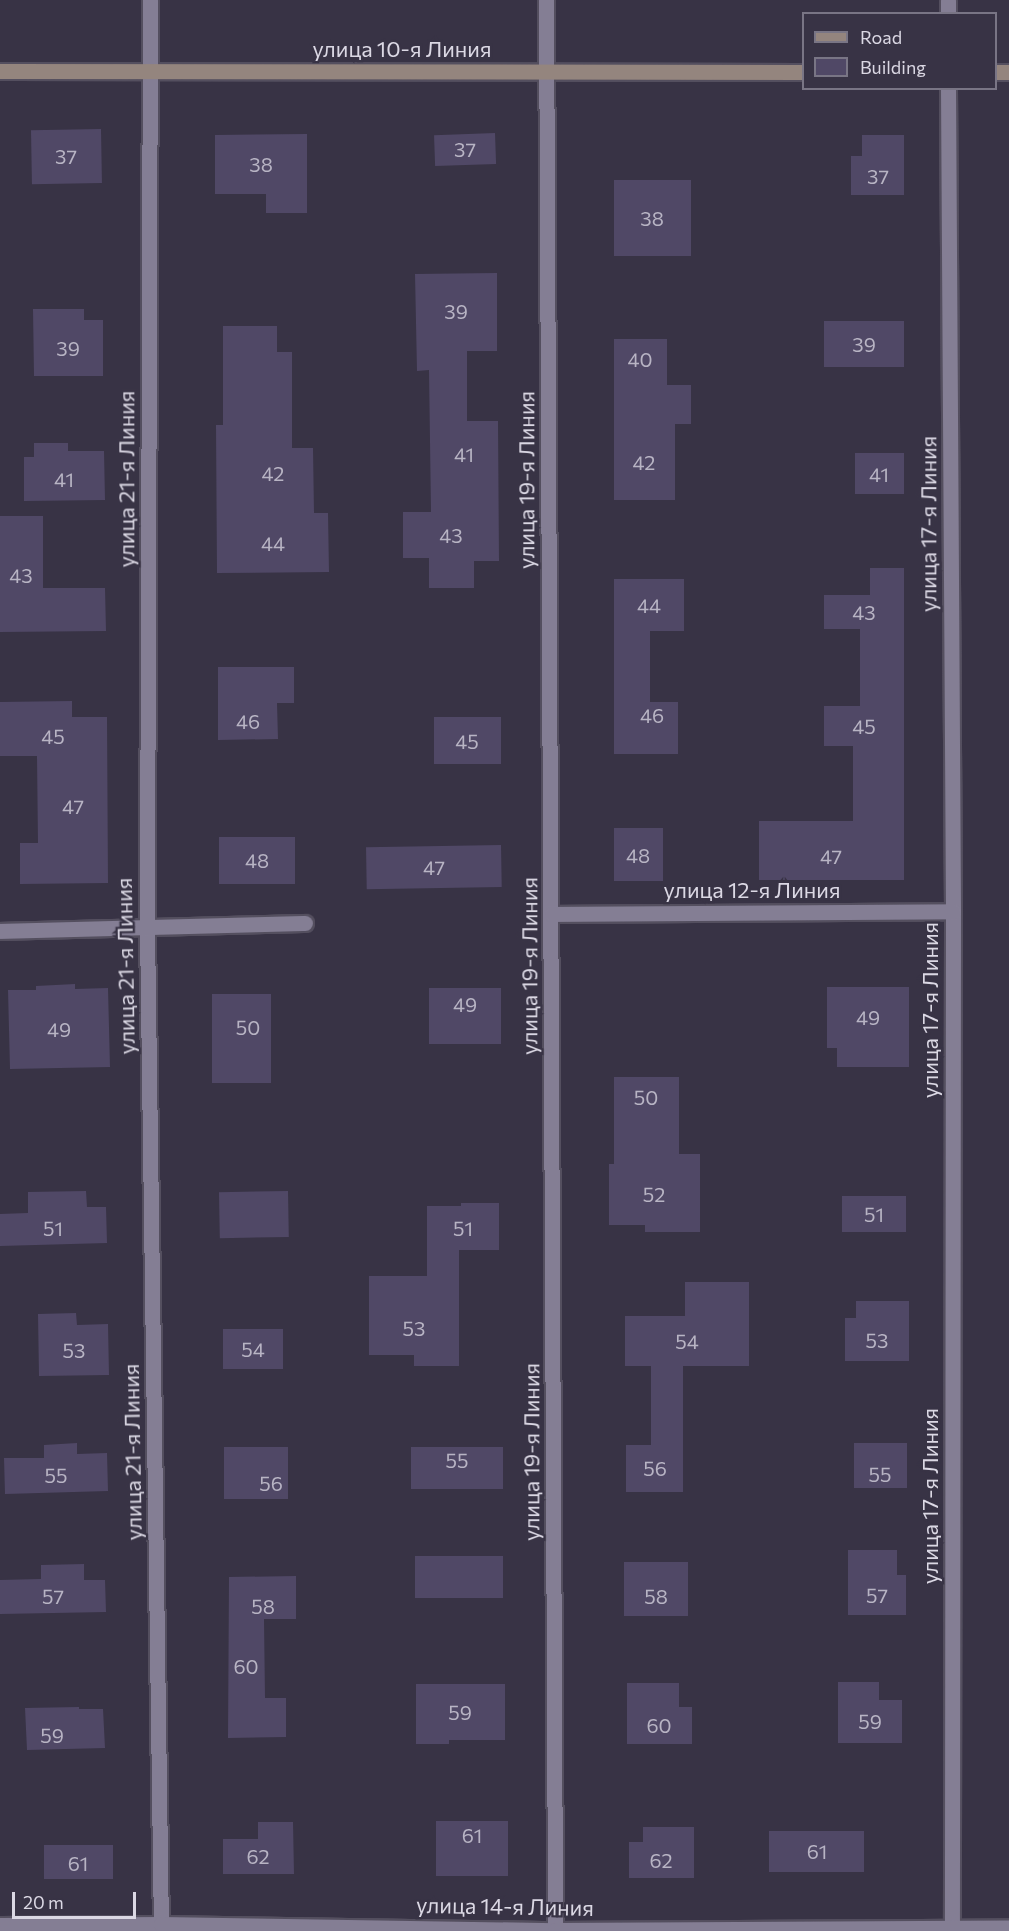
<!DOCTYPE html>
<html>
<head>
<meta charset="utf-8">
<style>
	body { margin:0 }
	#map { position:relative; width:1009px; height:1931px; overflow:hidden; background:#383345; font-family:Commissioner,sans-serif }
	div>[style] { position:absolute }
	.building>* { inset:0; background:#504866; transform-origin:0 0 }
	.roads { filter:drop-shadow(2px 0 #544f5f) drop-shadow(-2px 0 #544f5f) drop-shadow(0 2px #544f5f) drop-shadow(0 -2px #544f5f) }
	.street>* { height:15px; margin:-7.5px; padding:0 7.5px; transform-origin:7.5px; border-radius:7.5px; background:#847e94 }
	.secondary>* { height:15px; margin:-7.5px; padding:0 7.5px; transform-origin:7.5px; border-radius:7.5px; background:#94857e }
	span { translate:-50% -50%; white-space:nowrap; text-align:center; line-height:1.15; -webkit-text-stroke:4.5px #383345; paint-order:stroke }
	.number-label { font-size:20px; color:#b8b4c4 }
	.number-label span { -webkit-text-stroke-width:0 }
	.street-label { font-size:22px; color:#dbd8e4 }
	.legend { position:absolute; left:802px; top:12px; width:195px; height:78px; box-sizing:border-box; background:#383345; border:2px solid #797585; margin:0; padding:8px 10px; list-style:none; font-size:18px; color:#dbd8e4 }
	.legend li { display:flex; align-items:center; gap:12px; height:30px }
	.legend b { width:30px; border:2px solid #797585 }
	.scale { position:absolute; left:12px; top:1892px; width:124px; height:27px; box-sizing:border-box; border:3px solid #dbd8e4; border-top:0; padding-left:8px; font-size:18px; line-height:21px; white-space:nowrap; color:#dbd8e4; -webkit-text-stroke:4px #383345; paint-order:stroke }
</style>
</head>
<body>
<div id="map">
	<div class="building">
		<i style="left:101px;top:129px;width:54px;height:70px;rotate:89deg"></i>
		<i style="left:495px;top:133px;width:31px;height:61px;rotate:88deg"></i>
		<i style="clip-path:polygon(307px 134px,307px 213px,266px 213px,266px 194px,215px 194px,215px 135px)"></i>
		<i style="clip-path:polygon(862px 135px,904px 135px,904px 195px,851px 195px,851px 156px,862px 156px)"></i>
		<i style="left:614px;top:180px;width:77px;height:76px"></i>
		<i style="clip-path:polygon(497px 273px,497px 351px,467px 351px,467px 421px,498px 421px,499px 561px,474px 561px,474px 588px,429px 588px,429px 558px,403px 558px,403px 512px,431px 512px,429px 370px,417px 371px,415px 274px)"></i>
		<i style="clip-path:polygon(33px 309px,84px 309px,84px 320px,103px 320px,103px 376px,34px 376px)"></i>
		<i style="left:824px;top:321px;width:80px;height:46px"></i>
		<i style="clip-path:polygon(223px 326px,277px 326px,277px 352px,292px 352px,292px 448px,313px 448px,314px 513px,328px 513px,329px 572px,217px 573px,216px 425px,223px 425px)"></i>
		<i style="clip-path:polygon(614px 339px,667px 339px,667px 385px,691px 385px,691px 424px,675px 424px,675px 500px,614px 500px)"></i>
		<i style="clip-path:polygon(34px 443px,68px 443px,68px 451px,104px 451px,105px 500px,24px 501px,24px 457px,34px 457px)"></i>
		<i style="left:855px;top:453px;width:49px;height:41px"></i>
		<i style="clip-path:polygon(0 516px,43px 516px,43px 588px,105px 588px,106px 631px,0 632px)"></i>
		<i style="clip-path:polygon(870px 568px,904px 568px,904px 880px,759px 880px,759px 821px,853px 821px,853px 746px,824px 746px,824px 706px,860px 706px,860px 629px,824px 629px,824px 595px,870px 595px)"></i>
		<i style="clip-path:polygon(614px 579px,684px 579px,684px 631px,650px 631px,650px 702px,678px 702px,678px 754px,614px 754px)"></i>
		<i style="clip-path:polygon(218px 667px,294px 667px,294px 703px,277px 703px,278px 739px,218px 740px)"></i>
		<i style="clip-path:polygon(72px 701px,72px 717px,107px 717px,108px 883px,20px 884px,20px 843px,38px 843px,37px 756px,0 756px,0 702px)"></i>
		<i style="left:501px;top:717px;width:47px;height:67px;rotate:90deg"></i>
		<i style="left:614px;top:828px;width:49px;height:53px"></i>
		<i style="left:219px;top:837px;width:76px;height:47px"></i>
		<i style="left:501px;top:845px;width:42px;height:135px;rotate:89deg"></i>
		<i style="clip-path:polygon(75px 984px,75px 989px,108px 988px,110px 1067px,10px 1069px,8px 990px,36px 990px,36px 986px)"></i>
		<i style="clip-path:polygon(827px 987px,909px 987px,909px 1067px,837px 1067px,837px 1048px,827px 1048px)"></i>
		<i style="left:429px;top:988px;width:72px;height:56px"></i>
		<i style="left:212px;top:994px;width:59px;height:89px"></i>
		<i style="clip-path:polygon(614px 1077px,679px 1077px,679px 1154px,700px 1154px,700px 1232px,645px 1232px,645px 1225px,609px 1225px,609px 1164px,614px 1164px)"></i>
		<i style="clip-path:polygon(86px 1191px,87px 1207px,106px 1207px,107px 1243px,0 1246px,0 1214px,28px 1213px,28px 1192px)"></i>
		<i style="left:288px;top:1191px;width:46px;height:69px;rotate:89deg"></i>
		<i style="left:842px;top:1196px;width:64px;height:36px"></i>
		<i style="clip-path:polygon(461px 1203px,499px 1203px,499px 1250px,459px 1250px,459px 1366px,414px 1366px,414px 1355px,369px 1355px,369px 1276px,427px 1276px,427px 1206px,461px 1206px)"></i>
		<i style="clip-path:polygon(685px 1282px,749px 1282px,749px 1366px,683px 1366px,683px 1492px,626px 1492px,626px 1445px,651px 1445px,651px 1366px,625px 1366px,625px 1316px,685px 1316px)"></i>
		<i style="clip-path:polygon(856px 1301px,909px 1301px,909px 1361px,845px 1361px,845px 1318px,856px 1318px)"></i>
		<i style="clip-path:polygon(76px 1313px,77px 1325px,108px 1324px,109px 1375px,39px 1376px,38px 1314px)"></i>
		<i style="left:223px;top:1329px;width:60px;height:40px"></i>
		<i style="clip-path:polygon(77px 1443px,77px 1454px,107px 1453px,108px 1491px,5px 1494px,4px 1458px,44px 1458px,44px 1445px)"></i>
		<i style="left:854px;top:1443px;width:53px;height:45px"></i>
		<i style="left:224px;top:1447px;width:64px;height:52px"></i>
		<i style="left:411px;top:1447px;width:92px;height:42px"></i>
		<i style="clip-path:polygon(848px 1550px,897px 1550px,897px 1575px,906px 1575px,906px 1615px,848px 1615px)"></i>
		<i style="left:415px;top:1556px;width:88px;height:42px"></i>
		<i style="left:624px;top:1562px;width:64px;height:54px"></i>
		<i style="clip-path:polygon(84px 1564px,84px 1580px,105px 1580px,106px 1612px,0 1614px,0 1580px,41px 1579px,41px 1565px)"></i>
		<i style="clip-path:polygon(296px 1576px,296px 1619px,264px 1619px,265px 1698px,286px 1698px,286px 1737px,228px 1738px,229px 1577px)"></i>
		<i style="clip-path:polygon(838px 1682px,879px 1682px,879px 1700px,902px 1700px,902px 1743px,838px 1743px)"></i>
		<i style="clip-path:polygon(627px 1683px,679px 1683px,679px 1707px,692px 1707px,692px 1744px,627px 1744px)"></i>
		<i style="clip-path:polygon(416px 1684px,505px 1684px,505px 1740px,449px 1740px,449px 1744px,416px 1744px)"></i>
		<i style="clip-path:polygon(79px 1707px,79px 1709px,103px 1709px,105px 1748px,27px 1750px,25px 1708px)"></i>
		<i style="left:436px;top:1821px;width:72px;height:55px"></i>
		<i style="clip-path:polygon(258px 1822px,293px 1822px,294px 1874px,223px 1874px,223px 1839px,258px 1839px)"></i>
		<i style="clip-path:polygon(643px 1827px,694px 1827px,694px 1878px,629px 1878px,629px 1842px,643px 1842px)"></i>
		<i style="left:769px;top:1831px;width:95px;height:41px"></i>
		<i style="left:113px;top:1845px;width:34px;height:69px;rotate:90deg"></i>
	</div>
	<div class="roads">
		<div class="street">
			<i style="left:150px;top:0;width:929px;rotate:90.19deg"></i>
			<i style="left:147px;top:929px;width:1002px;rotate:89.2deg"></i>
			<i style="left:546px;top:0;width:1931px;rotate:89.73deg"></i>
			<i style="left:948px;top:0;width:14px;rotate:90deg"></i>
			<i style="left:948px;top:88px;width:823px;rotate:89.65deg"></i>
			<i style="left:953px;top:911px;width:1020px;rotate:90.06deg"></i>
			<i style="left:552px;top:914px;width:401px;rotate:-0.4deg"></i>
			<i style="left:0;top:931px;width:305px;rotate:-1.5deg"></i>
			<i style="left:0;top:1925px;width:161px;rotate:-0.4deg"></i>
			<i style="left:161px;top:1924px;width:394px;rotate:0.9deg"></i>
			<i style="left:555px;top:1930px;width:454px;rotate:-0.3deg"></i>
		</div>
		<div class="secondary">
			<i style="left:0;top:71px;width:804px;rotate:0.07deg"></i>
			<i style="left:996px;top:72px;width:13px"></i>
		</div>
	</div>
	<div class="number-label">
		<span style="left:465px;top:149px">37</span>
		<span style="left:66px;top:156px">37</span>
		<span style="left:261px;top:164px">38</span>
		<span style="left:878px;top:176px">37</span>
		<span style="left:652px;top:218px">38</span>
		<span style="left:456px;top:311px">39</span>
		<span style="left:864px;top:344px">39</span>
		<span style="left:68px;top:348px">39</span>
		<span style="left:640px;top:359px">40</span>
		<span style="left:464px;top:454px">41</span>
		<span style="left:644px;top:462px">42</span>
		<span style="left:273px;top:473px">42</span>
		<span style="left:879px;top:474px">41</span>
		<span style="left:64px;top:479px">41</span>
		<span style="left:451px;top:535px">43</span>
		<span style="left:273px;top:543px">44</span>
		<span style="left:21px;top:575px">43</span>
		<span style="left:649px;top:605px">44</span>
		<span style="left:864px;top:612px">43</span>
		<span style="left:652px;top:715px">46</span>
		<span style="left:248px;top:721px">46</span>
		<span style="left:864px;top:726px">45</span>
		<span style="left:53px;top:736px">45</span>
		<span style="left:467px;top:741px">45</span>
		<span style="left:73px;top:806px">47</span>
		<span style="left:638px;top:855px">48</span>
		<span style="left:831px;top:856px">47</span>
		<span style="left:257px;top:860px">48</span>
		<span style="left:434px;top:867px">47</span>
		<span style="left:465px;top:1004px">49</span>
		<span style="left:868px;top:1017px">49</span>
		<span style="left:248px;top:1027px">50</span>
		<span style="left:59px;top:1029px">49</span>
		<span style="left:646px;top:1097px">50</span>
		<span style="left:654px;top:1194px">52</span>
		<span style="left:874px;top:1214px">51</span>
		<span style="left:53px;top:1228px">51</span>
		<span style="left:463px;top:1228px">51</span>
		<span style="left:414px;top:1328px">53</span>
		<span style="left:877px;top:1340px">53</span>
		<span style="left:687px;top:1341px">54</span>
		<span style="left:253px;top:1349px">54</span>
		<span style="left:74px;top:1350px">53</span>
		<span style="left:457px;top:1460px">55</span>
		<span style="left:655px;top:1468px">56</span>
		<span style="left:880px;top:1474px">55</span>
		<span style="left:56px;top:1475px">55</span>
		<span style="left:271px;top:1483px">56</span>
		<span style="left:877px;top:1595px">57</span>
		<span style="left:53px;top:1596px">57</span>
		<span style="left:656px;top:1596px">58</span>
		<span style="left:263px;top:1606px">58</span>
		<span style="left:246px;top:1666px">60</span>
		<span style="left:460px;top:1712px">59</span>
		<span style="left:870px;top:1721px">59</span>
		<span style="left:659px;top:1725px">60</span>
		<span style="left:52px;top:1735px">59</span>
		<span style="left:472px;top:1835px">61</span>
		<span style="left:817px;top:1851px">61</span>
		<span style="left:258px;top:1856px">62</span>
		<span style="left:661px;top:1860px">62</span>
		<span style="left:78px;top:1863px">61</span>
	</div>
	<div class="street-label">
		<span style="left:402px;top:49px">улица 10-я Линия</span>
		<span style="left:126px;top:479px;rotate:-90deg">улица 21-я Линия</span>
		<span style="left:526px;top:480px;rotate:-90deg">улица 19-я Линия</span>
		<span style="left:928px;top:524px;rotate:-90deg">улица 17-я Линия</span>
		<span style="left:752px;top:890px">улица 12-я Линия</span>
		<span style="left:125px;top:966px;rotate:-91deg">улица 21-я Линия</span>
		<span style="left:529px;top:966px;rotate:-90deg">улица 19-я Линия</span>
		<span style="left:930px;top:1010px;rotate:-90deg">улица 17-я Линия</span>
		<span style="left:132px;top:1452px;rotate:-91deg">улица 21-я Линия</span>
		<span style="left:531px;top:1452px;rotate:-90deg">улица 19-я Линия</span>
		<span style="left:930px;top:1496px;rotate:-90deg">улица 17-я Линия</span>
		<span style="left:505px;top:1906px;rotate:1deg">улица 14-я Линия</span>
	</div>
	<ul class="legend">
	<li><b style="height:8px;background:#94857e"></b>Road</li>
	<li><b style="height:16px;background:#504866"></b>Building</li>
	</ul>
	<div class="scale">20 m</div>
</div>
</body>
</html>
